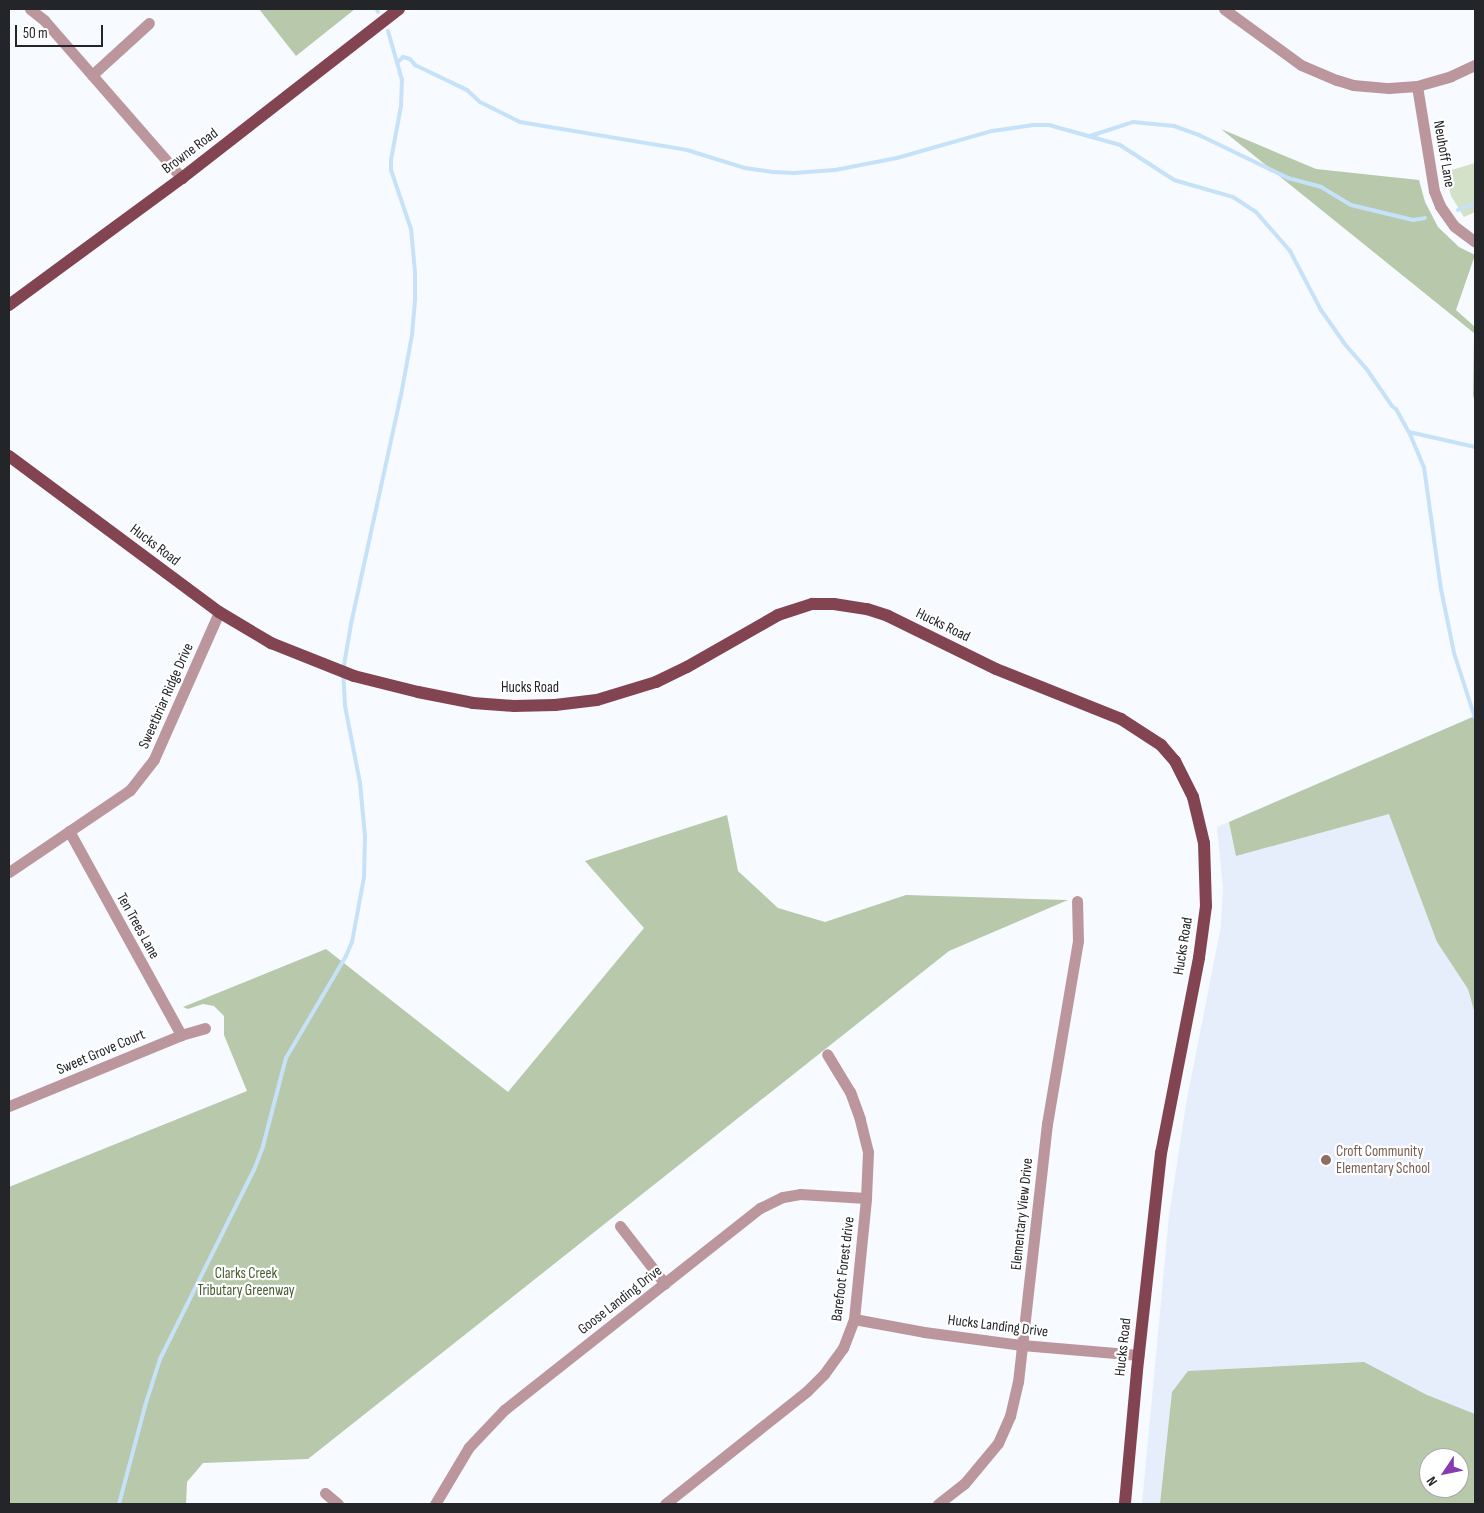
<!DOCTYPE html>
<html>
<head>
<meta charset="utf-8">
<style>
	body { margin:0 }
	#map { position:relative; width:1484px; height:1513px; overflow:hidden; background:#f7fafe; font-family:"Sofia Sans Condensed",sans-serif }
	div>[style] { position:absolute }
	.built>* { inset:0; background:#e6eefc }
	.green>* { inset:0; background:#d2e1c7 }
	.forest>* { inset:0; background:#b7c8ab }
	.stream>* { height:4px; margin:-2px; padding:0 2px; transform-origin:2px; border-radius:2px; background:#c6e2f9 }
	.minor>* { height:11px; margin:-5.5px; padding:0 5.5px; transform-origin:5.5px; border-radius:5.5px; background:#bc969d }
	.major>* { height:12px; margin:-6px; padding:0 6px; transform-origin:6px; border-radius:6px; background:#834452 }
	.dots>* { width:14px; height:14px; translate:-50% -50%; box-sizing:border-box; border:2px solid #fff; border-radius:50% }
	span { translate:-50% -50%; white-space:nowrap; text-align:center; line-height:1.15; -webkit-text-stroke:4.5px #fff; paint-order:stroke }
	.street-label { font-size:15px; color:#232529 }
	.education-label { font-size:15px; color:#785e54 }
	.left { translate:0 -50%; text-align:left }
	.park-label { font-size:15px; color:#455d31 }
	.frame { position:absolute; inset:0; border:10px solid #232529; pointer-events:none }
	.north { position:absolute; left:1419px; top:1448px; width:50px; height:50px; box-sizing:border-box; background:#fff; border:1px solid #a7a8a9; border-radius:50%; rotate:236deg; font-size:14px; font-weight:700; line-height:20px; text-align:center; color:#232529 }
	.north::after { content:''; display:block; margin:auto; width:18px; height:22px; background:#863cae; clip-path:polygon(50% 0,100% 100%,50% 72%,0 100%) }
	.scale { position:absolute; left:15px; top:25px; width:88px; height:22px; box-sizing:border-box; border:2px solid #232529; border-top:0; padding-left:6px; font-size:15px; line-height:18px; white-space:nowrap; color:#232529; -webkit-text-stroke:4px #fff; paint-order:stroke }
</style>
</head>
<body>
<div id="map">
	<div class="built">
		<i style="clip-path:polygon(evenodd,1475px 716px,1475px 1504px,1142px 1504px,1169px 1216px,1186px 1104px,1221px 926px,1223px 888px,1217px 827px,1475px 716px,1429px 1458px,1459px 1458px,1459px 1488px,1429px 1488px,1429px 1458px)"></i>
	</div>
	<div class="green">
		<i style="clip-path:polygon(1475px 163px,1475px 212px,1464px 217px,1451px 196px,1445px 172px)"></i>
	</div>
	<div class="forest">
		<i style="clip-path:polygon(259px 9px,355px 9px,296px 56px)"></i>
		<i style="clip-path:polygon(1221px 129px,1316px 169px,1419px 180px,1425px 202px,1438px 227px,1459px 247px,1475px 255px,1456px 310px,1475px 327px,1475px 404px,1473px 395px,1474px 333px)"></i>
		<i style="clip-path:polygon(1475px 716px,1475px 1014px,1468px 989px,1437px 942px,1389px 814px,1236px 856px,1229px 822px)"></i>
		<i style="clip-path:polygon(727px 815px,738px 871px,778px 908px,825px 922px,906px 895px,1068px 900px,949px 951px,308px 1459px,203px 1463px,187px 1482px,186px 1504px,9px 1504px,9px 1187px,247px 1091px,224px 1035px,224px 1016px,214px 1006px,203px 1004px,188px 1009px,183px 1007px,326px 949px,508px 1092px,644px 928px,585px 861px)"></i>
		<i style="clip-path:polygon(evenodd,1364px 1362px,1427px 1395px,1475px 1414px,1475px 1504px,1160px 1504px,1172px 1392px,1188px 1371px,1364px 1362px,1429px 1458px,1459px 1458px,1459px 1488px,1429px 1488px,1429px 1458px)"></i>
	</div>
	<div class="stream">
		<i style="left:377px;top:9px;width:3px;rotate:72deg"></i>
		<i style="left:398px;top:62px;width:7px;rotate:-45deg"></i>
		<i style="left:403px;top:57px;width:7px;rotate:16deg"></i>
		<i style="left:410px;top:59px;width:8px;rotate:50deg"></i>
		<i style="left:415px;top:65px;width:58px;rotate:25.7deg"></i>
		<i style="left:467px;top:90px;width:18px;rotate:43deg"></i>
		<i style="left:480px;top:102px;width:45px;rotate:26.6deg"></i>
		<i style="left:520px;top:122px;width:169px;rotate:9.5deg"></i>
		<i style="left:687px;top:150px;width:61px;rotate:17.2deg"></i>
		<i style="left:745px;top:168px;width:28px;rotate:8deg"></i>
		<i style="left:773px;top:172px;width:21px;rotate:3deg"></i>
		<i style="left:794px;top:173px;width:41px;rotate:-4.2deg"></i>
		<i style="left:835px;top:170px;width:63px;rotate:-11deg"></i>
		<i style="left:897px;top:158px;width:99px;rotate:-15.9deg"></i>
		<i style="left:992px;top:131px;width:42px;rotate:-8.1deg"></i>
		<i style="left:1034px;top:125px;width:15px"></i>
		<i style="left:1049px;top:125px;width:74px;rotate:15.7deg"></i>
		<i style="left:1120px;top:145px;width:64px;rotate:32.9deg"></i>
		<i style="left:1174px;top:180px;width:61px;rotate:16.1deg"></i>
		<i style="left:1233px;top:197px;width:27px;rotate:33deg"></i>
		<i style="left:1256px;top:212px;width:52px;rotate:48.9deg"></i>
		<i style="left:1290px;top:251px;width:67px;rotate:62.3deg"></i>
		<i style="left:1321px;top:310px;width:39px;rotate:55deg"></i>
		<i style="left:1343px;top:342px;width:38px;rotate:49deg"></i>
		<i style="left:1368px;top:371px;width:42px;rotate:55.6deg"></i>
		<i style="left:1392px;top:406px;width:5px;rotate:37deg"></i>
		<i style="left:1396px;top:409px;width:26px;rotate:61deg"></i>
		<i style="left:1409px;top:432px;width:38px;rotate:67deg"></i>
		<i style="left:1424px;top:467px;width:123px;rotate:82.1deg"></i>
		<i style="left:1441px;top:589px;width:65px;rotate:78.5deg"></i>
		<i style="left:1454px;top:653px;width:68px;rotate:72.1deg"></i>
		<i style="left:1090px;top:136px;width:45px;rotate:-18deg"></i>
		<i style="left:1133px;top:122px;width:41px;rotate:5.6deg"></i>
		<i style="left:1174px;top:126px;width:27px;rotate:20deg"></i>
		<i style="left:1199px;top:135px;width:99px;rotate:25.8deg"></i>
		<i style="left:1288px;top:178px;width:34px;rotate:15deg"></i>
		<i style="left:1321px;top:187px;width:35px;rotate:31deg"></i>
		<i style="left:1351px;top:205px;width:64px;rotate:13.6deg"></i>
		<i style="left:1413px;top:220px;width:12px;rotate:-9deg"></i>
		<i style="left:1458px;top:210px;width:18px;rotate:-22deg"></i>
		<i style="left:1409px;top:432px;width:68px;rotate:12.8deg"></i>
		<i style="left:119px;top:1504px;width:101px;rotate:-75.1deg"></i>
		<i style="left:145px;top:1406px;width:49px;rotate:-72.3deg"></i>
		<i style="left:160px;top:1359px;width:211px;rotate:-63.6deg"></i>
		<i style="left:254px;top:1170px;width:26px;rotate:-69deg"></i>
		<i style="left:263px;top:1146px;width:91px;rotate:-75.4deg"></i>
		<i style="left:286px;top:1058px;width:118px;rotate:-59.5deg"></i>
		<i style="left:346px;top:956px;width:15px;rotate:-67deg"></i>
		<i style="left:352px;top:942px;width:66px;rotate:-79.5deg"></i>
		<i style="left:364px;top:877px;width:41px;rotate:-88.6deg"></i>
		<i style="left:365px;top:836px;width:53px;rotate:-95.4deg"></i>
		<i style="left:360px;top:783px;width:78px;rotate:-101deg"></i>
		<i style="left:345px;top:706px;width:35px;rotate:-93deg"></i>
		<i style="left:343px;top:671px;width:48px;rotate:-80.3deg"></i>
		<i style="left:351px;top:624px;width:234px;rotate:-77.7deg"></i>
		<i style="left:401px;top:395px;width:61px;rotate:-79.6deg"></i>
		<i style="left:412px;top:335px;width:37px;rotate:-85deg"></i>
		<i style="left:415px;top:298px;width:26px;rotate:-90deg"></i>
		<i style="left:415px;top:272px;width:43px;rotate:-95.3deg"></i>
		<i style="left:411px;top:229px;width:62px;rotate:-108.7deg"></i>
		<i style="left:391px;top:170px;width:10px;rotate:-90deg"></i>
		<i style="left:391px;top:160px;width:55px;rotate:-79.5deg"></i>
		<i style="left:401px;top:106px;width:26px;rotate:-88deg"></i>
		<i style="left:402px;top:80px;width:51px;rotate:-105.9deg"></i>
	</div>
	<div class="minor">
		<i style="left:30px;top:9px;width:18px;rotate:38deg"></i>
		<i style="left:44px;top:20px;width:210px;rotate:48.9deg"></i>
		<i style="left:1224px;top:9px;width:95px;rotate:36deg"></i>
		<i style="left:1301px;top:65px;width:39px;rotate:23deg"></i>
		<i style="left:1337px;top:80px;width:17px;rotate:17deg"></i>
		<i style="left:1353px;top:85px;width:36px;rotate:5deg"></i>
		<i style="left:1389px;top:88px;width:28px;rotate:-4deg"></i>
		<i style="left:1417px;top:86px;width:35px;rotate:-16deg"></i>
		<i style="left:1451px;top:76px;width:26px;rotate:-25deg"></i>
		<i style="left:92px;top:75px;width:77px;rotate:-42.4deg"></i>
		<i style="left:1417px;top:86px;width:106px;rotate:80.8deg"></i>
		<i style="left:1434px;top:191px;width:16px;rotate:68deg"></i>
		<i style="left:1440px;top:206px;width:24px;rotate:55deg"></i>
		<i style="left:1454px;top:226px;width:26px;rotate:37deg"></i>
		<i style="left:69px;top:831px;width:233px;rotate:61.2deg"></i>
		<i style="left:9px;top:872px;width:146px;rotate:-34.1deg"></i>
		<i style="left:130px;top:790px;width:39px;rotate:-52deg"></i>
		<i style="left:154px;top:759px;width:161px;rotate:-66.1deg"></i>
		<i style="left:9px;top:1106px;width:186px;rotate:-22.4deg"></i>
		<i style="left:181px;top:1035px;width:25px;rotate:-16deg"></i>
		<i style="left:620px;top:1226px;width:73px;rotate:52.2deg"></i>
		<i style="left:854px;top:1319px;width:71px;rotate:10.5deg"></i>
		<i style="left:924px;top:1332px;width:99px;rotate:7.6deg"></i>
		<i style="left:1022px;top:1345px;width:117px;rotate:4.9deg"></i>
		<i style="left:325px;top:1493px;width:17px;rotate:40deg"></i>
		<i style="left:435px;top:1504px;width:66px;rotate:-59.2deg"></i>
		<i style="left:469px;top:1447px;width:51px;rotate:-46.6deg"></i>
		<i style="left:504px;top:1410px;width:326px;rotate:-38.3deg"></i>
		<i style="left:760px;top:1208px;width:25px;rotate:-26deg"></i>
		<i style="left:783px;top:1197px;width:17px;rotate:-10deg"></i>
		<i style="left:800px;top:1194px;width:66px;rotate:3.5deg"></i>
		<i style="left:665px;top:1504px;width:181px;rotate:-38.5deg"></i>
		<i style="left:807px;top:1391px;width:24px;rotate:-45deg"></i>
		<i style="left:824px;top:1374px;width:32px;rotate:-54deg"></i>
		<i style="left:843px;top:1348px;width:31px;rotate:-69deg"></i>
		<i style="left:854px;top:1319px;width:122px;rotate:-84.3deg"></i>
		<i style="left:866px;top:1198px;width:46px;rotate:-87.5deg"></i>
		<i style="left:868px;top:1152px;width:34px;rotate:-104deg"></i>
		<i style="left:860px;top:1119px;width:29px;rotate:-110deg"></i>
		<i style="left:850px;top:1092px;width:44px;rotate:-121.2deg"></i>
		<i style="left:938px;top:1504px;width:33px;rotate:-38deg"></i>
		<i style="left:964px;top:1484px;width:53px;rotate:-50.3deg"></i>
		<i style="left:998px;top:1443px;width:30px;rotate:-66deg"></i>
		<i style="left:1010px;top:1416px;width:35px;rotate:-77deg"></i>
		<i style="left:1018px;top:1382px;width:260px;rotate:-83.6deg"></i>
		<i style="left:1047px;top:1124px;width:186px;rotate:-80.4deg"></i>
		<i style="left:1078px;top:941px;width:40px;rotate:-91.4deg"></i>
	</div>
	<div class="major">
		<i style="left:9px;top:305px;width:215px;rotate:-36.3deg"></i>
		<i style="left:182px;top:178px;width:275px;rotate:-37.9deg"></i>
		<i style="left:9px;top:456px;width:262px;rotate:36.6deg"></i>
		<i style="left:219px;top:612px;width:61px;rotate:30.8deg"></i>
		<i style="left:271px;top:643px;width:89px;rotate:21.7deg"></i>
		<i style="left:354px;top:676px;width:66px;rotate:14deg"></i>
		<i style="left:418px;top:692px;width:56px;rotate:11.3deg"></i>
		<i style="left:473px;top:703px;width:41px;rotate:4.2deg"></i>
		<i style="left:514px;top:706px;width:41px;rotate:-1.4deg"></i>
		<i style="left:555px;top:705px;width:42px;rotate:-6.8deg"></i>
		<i style="left:597px;top:700px;width:62px;rotate:-17deg"></i>
		<i style="left:656px;top:682px;width:34px;rotate:-26deg"></i>
		<i style="left:687px;top:667px;width:105px;rotate:-29.7deg"></i>
		<i style="left:778px;top:615px;width:36px;rotate:-18deg"></i>
		<i style="left:812px;top:604px;width:22px"></i>
		<i style="left:834px;top:604px;width:33px;rotate:9deg"></i>
		<i style="left:867px;top:609px;width:22px;rotate:18deg"></i>
		<i style="left:888px;top:616px;width:120px;rotate:26.1deg"></i>
		<i style="left:996px;top:669px;width:135px;rotate:21.8deg"></i>
		<i style="left:1121px;top:719px;width:48px;rotate:33deg"></i>
		<i style="left:1161px;top:745px;width:21px;rotate:49deg"></i>
		<i style="left:1175px;top:761px;width:40px;rotate:63.4deg"></i>
		<i style="left:1193px;top:797px;width:47px;rotate:76.6deg"></i>
		<i style="left:1204px;top:843px;width:63px;rotate:88.2deg"></i>
		<i style="left:1206px;top:906px;width:52px;rotate:97.7deg"></i>
		<i style="left:1199px;top:958px;width:199px;rotate:101deg"></i>
		<i style="left:1161px;top:1153px;width:219px;rotate:96.3deg"></i>
		<i style="left:1137px;top:1371px;width:134px;rotate:95.2deg"></i>
	</div>
	<div class="dots">
		<i style="left:1326px;top:1160px;background:#8d6e63"></i>
	</div>
	<div class="street-label">
		<span style="left:190px;top:151px;rotate:-37deg">Browne Road</span>
		<span style="left:1444px;top:154px;rotate:80deg">Neuhoff Lane</span>
		<span style="left:155px;top:545px;rotate:37deg">Hucks Road</span>
		<span style="left:943px;top:625px;rotate:26deg">Hucks Road</span>
		<span style="left:530px;top:688px">Hucks Road</span>
		<span style="left:166px;top:696px;rotate:-66deg">Sweetbriar Ridge Drive</span>
		<span style="left:138px;top:926px;rotate:61deg">Ten Trees Lane</span>
		<span style="left:1183px;top:946px;rotate:-81deg">Hucks Road</span>
		<span style="left:101px;top:1052px;rotate:-23deg">Sweet Grove Court</span>
		<span style="left:1022px;top:1214px;rotate:-84deg">Elementary View Drive</span>
		<span style="left:843px;top:1269px;rotate:-83deg">Barefoot Forest drive</span>
		<span style="left:620px;top:1300px;rotate:-38deg">Goose Landing Drive</span>
		<span style="left:998px;top:1326px;rotate:7deg">Hucks Landing Drive</span>
		<span style="left:1123px;top:1347px;rotate:-84deg">Hucks Road</span>
	</div>
	<div class="education-label">
		<span class="left" style="left:1336px;top:1160px">Croft Community<br>Elementary School</span>
	</div>
	<div class="park-label">
		<span style="left:246px;top:1282px">Clarks Creek<br>Tributary Greenway</span>
	</div>
	<div class="frame"></div>
	<div class="north">N</div>
	<div class="scale">50 m</div>
</div>
</body>
</html>
